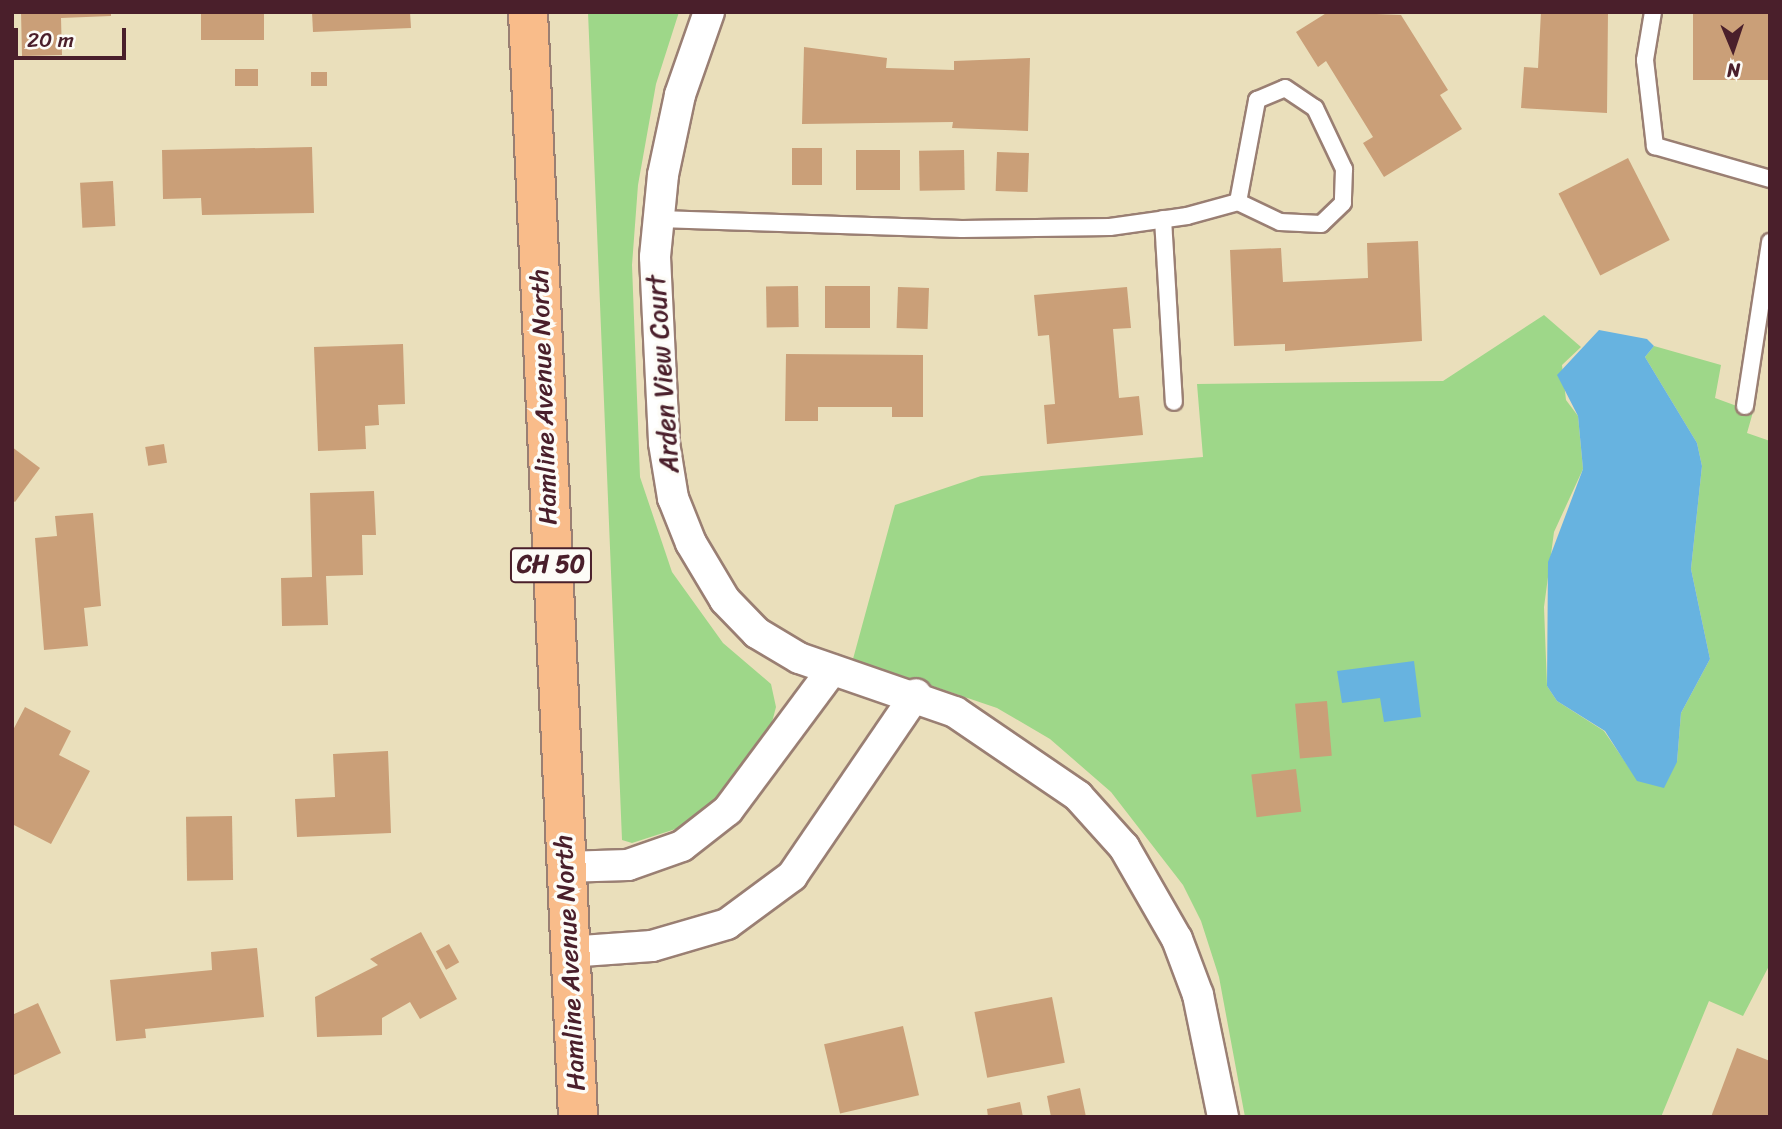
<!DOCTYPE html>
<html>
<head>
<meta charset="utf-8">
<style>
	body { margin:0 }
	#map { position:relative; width:1782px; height:1129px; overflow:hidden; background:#eadfbb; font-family:Sriracha,sans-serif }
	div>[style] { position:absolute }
	.green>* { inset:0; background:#9ed789 }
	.water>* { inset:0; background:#67b3e0 }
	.building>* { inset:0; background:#ca9f78; transform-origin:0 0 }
	.roads { filter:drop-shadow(2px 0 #9a7f73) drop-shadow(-2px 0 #9a7f73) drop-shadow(0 2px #9a7f73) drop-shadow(0 -2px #9a7f73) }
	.service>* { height:16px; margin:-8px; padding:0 8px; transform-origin:8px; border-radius:8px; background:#fff }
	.minor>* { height:30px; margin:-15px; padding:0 15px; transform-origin:15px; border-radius:15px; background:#fff }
	.primary>* { height:38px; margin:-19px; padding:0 19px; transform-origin:19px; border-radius:19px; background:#f9bc8a }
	span { translate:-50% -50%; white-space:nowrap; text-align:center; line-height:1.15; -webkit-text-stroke:7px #fdfcf7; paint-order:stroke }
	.shield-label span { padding:2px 5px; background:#fdfcf7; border:2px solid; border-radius:5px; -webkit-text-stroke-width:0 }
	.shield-label { font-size:24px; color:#4a1f2b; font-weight:700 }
	.street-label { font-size:26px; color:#4a1f2b }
	.frame { position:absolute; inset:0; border:14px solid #4a1f2b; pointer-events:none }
	.north { position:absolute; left:1698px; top:14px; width:70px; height:70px; -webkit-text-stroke:5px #fdfcf7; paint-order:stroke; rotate:178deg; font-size:19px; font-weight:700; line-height:28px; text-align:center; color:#4a1f2b }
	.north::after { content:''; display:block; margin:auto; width:24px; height:32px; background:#4a1f2b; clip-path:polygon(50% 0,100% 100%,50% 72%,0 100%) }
	.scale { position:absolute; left:14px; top:28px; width:112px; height:32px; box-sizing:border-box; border:4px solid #4a1f2b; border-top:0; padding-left:9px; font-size:21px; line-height:24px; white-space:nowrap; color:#4a1f2b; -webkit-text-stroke:5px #fdfcf7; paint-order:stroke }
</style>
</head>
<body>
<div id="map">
	<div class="green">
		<i style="clip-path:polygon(588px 12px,679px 12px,656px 84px,638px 185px,632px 265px,640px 477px,672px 572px,723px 643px,771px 684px,776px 707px,770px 730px,711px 805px,688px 825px,632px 843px,622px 840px)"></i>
		<i style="clip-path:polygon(1544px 315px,1581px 347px,1562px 365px,1566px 400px,1578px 416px,1583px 469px,1554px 532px,1544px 607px,1547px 686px,1557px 701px,1604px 731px,1630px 769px,1677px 762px,1681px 713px,1710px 659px,1691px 569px,1702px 466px,1697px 443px,1645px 357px,1654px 346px,1721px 365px,1715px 398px,1753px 412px,1747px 433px,1770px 441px,1770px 964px,1743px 1016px,1709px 1001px,1661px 1117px,1245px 1117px,1219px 977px,1201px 921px,1183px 885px,1111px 792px,1050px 739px,997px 708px,853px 659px,895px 505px,981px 476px,1203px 457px,1197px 384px,1443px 381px)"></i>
	</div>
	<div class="water">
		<i style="clip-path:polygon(1599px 330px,1647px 339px,1654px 346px,1645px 357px,1697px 443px,1702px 466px,1691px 569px,1710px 659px,1681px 713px,1677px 762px,1664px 788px,1637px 781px,1605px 731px,1557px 701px,1547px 686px,1548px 562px,1583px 469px,1578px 416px,1557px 375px)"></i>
		<i style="clip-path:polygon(1414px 661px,1421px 717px,1384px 722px,1380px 698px,1342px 703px,1337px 671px)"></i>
	</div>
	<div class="building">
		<i style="clip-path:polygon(21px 12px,111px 12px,111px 16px,61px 18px,62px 55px,22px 56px)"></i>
		<i style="left:201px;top:12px;width:63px;height:28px"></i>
		<i style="clip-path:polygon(312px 12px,410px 12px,411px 28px,313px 32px)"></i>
		<i style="clip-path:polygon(1328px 12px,1401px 15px,1448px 90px,1440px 95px,1462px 129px,1384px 177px,1363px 143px,1373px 137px,1326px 61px,1318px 67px,1296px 32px)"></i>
		<i style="clip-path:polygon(1541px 12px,1608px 12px,1607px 113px,1521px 108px,1524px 67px,1538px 68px)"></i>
		<i style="left:1693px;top:12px;width:77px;height:68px"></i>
		<i style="clip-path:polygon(804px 47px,887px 58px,886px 68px,954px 70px,954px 61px,1030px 58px,1028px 131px,952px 128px,953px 122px,802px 124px)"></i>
		<i style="left:235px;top:69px;width:23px;height:17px"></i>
		<i style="left:327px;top:72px;width:14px;height:16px;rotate:90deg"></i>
		<i style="clip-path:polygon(312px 147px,314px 213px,202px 215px,201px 198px,163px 199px,162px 150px)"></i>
		<i style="left:792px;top:148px;width:30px;height:37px"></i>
		<i style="left:856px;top:150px;width:44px;height:40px"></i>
		<i style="left:964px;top:150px;width:40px;height:45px;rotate:89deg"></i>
		<i style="left:997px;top:152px;width:32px;height:39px;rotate:2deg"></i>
		<i style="left:1628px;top:158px;width:92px;height:78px;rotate:63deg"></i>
		<i style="left:113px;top:181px;width:45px;height:33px;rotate:87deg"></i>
		<i style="clip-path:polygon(1418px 241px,1422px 341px,1285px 351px,1285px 344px,1234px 346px,1230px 250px,1281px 248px,1283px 282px,1368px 278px,1367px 243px)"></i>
		<i style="left:798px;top:286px;width:41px;height:32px;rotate:89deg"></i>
		<i style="left:870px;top:286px;width:42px;height:45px;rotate:90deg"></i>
		<i style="left:898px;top:287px;width:31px;height:41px;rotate:2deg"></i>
		<i style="clip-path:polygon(1127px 287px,1131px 328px,1113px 329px,1119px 398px,1139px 396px,1143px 435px,1047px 444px,1044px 405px,1055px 404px,1049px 335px,1038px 336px,1034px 295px)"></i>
		<i style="clip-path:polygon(403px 344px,405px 404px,378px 405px,379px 425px,365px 426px,366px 449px,318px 451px,314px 347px)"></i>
		<i style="clip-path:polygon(786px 354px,923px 355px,923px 417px,892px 417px,892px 407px,818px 407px,818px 421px,785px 421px)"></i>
		<i style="left:164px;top:444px;width:19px;height:19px;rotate:81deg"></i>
		<i style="clip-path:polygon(12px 447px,40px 468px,15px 502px,12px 500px)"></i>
		<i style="clip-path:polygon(374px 491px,376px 535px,362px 535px,363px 575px,326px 576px,328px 625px,282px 626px,281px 578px,312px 577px,310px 493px)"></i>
		<i style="clip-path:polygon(93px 513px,101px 606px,84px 608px,88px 646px,44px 650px,35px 538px,57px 536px,55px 516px)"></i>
		<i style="left:1327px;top:701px;width:55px;height:32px;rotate:85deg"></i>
		<i style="clip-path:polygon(25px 707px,71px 731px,59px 755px,90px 771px,51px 844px,12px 824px,12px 732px)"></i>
		<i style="clip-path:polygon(388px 751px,391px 833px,297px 837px,295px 799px,335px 797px,333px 754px)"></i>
		<i style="left:1296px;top:769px;width:43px;height:45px;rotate:83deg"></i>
		<i style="left:232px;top:816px;width:64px;height:46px;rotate:89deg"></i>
		<i style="clip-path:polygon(421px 932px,457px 999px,420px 1019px,410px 1002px,382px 1018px,382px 1035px,317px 1037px,315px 997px,378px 965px,370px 959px)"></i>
		<i style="left:449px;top:944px;width:21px;height:15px;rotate:61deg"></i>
		<i style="clip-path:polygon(257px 948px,264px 1017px,145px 1029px,146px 1038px,116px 1041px,110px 980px,212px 970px,211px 952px)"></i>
		<i style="left:1052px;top:997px;width:67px;height:79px;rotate:79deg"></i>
		<i style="clip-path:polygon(38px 1003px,61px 1053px,12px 1076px,12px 1015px)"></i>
		<i style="left:903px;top:1026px;width:71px;height:81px;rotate:77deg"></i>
		<i style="clip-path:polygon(1737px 1048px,1770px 1061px,1770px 1117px,1711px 1117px)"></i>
		<i style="clip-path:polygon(1080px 1088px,1086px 1117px,1051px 1117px,1047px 1096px)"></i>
		<i style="clip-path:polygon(1020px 1102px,1023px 1117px,988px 1117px,987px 1109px)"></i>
	</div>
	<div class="roads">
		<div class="service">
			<i style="left:1653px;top:12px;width:49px;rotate:99.5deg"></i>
			<i style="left:1645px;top:60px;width:87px;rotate:83.4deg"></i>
			<i style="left:1655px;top:146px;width:120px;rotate:16deg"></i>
			<i style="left:659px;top:219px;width:303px;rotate:1.9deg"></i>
			<i style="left:962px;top:229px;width:148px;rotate:-0.8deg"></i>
			<i style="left:1110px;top:227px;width:78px;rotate:-8.1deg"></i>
			<i style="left:1187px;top:216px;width:53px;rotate:-15.4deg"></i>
			<i style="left:1238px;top:202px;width:104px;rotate:-79.4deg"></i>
			<i style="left:1257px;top:100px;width:30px;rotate:-23deg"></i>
			<i style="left:1285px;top:88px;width:36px;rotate:34deg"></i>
			<i style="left:1315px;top:108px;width:68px;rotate:64.6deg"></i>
			<i style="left:1344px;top:169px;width:34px;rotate:92deg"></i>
			<i style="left:1343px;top:203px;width:30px;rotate:136deg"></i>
			<i style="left:1321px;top:224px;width:41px;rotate:-177.2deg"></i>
			<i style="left:1280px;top:222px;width:47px;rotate:-154.5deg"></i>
			<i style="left:1163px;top:219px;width:183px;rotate:86.6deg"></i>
			<i style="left:1745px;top:406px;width:166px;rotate:-81.3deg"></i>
		</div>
		<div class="minor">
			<i style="left:709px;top:12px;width:88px;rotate:109.3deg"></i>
			<i style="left:680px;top:95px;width:82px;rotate:102deg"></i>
			<i style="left:663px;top:175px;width:82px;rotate:95.6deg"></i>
			<i style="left:655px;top:257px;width:186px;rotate:87.2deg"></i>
			<i style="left:664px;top:443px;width:56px;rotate:80.7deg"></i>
			<i style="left:673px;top:498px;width:48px;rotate:68.2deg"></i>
			<i style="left:691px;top:543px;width:66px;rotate:59.2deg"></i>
			<i style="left:725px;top:600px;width:46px;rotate:45.9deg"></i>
			<i style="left:757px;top:633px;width:49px;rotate:30.8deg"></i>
			<i style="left:799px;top:658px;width:165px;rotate:19.1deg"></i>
			<i style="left:955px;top:712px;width:149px;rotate:34.3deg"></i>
			<i style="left:1078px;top:796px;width:69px;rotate:48deg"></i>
			<i style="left:1124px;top:847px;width:106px;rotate:60.1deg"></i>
			<i style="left:1177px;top:939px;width:60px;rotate:69.4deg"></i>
			<i style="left:1198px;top:995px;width:125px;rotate:78.4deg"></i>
			<i style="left:564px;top:867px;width:64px;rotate:-1.8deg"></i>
			<i style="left:628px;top:865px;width:57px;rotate:-19.4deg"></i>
			<i style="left:682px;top:846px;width:58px;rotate:-38deg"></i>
			<i style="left:728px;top:810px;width:174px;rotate:-53.4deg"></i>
			<i style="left:568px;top:952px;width:84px;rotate:-4.1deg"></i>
			<i style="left:652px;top:946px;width:78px;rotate:-16.3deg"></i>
			<i style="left:727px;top:924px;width:81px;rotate:-36.4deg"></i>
			<i style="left:792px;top:876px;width:220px;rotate:-55.7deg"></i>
		</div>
		<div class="primary">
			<i style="left:528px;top:12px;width:1106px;rotate:87.41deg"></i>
		</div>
	</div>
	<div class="shield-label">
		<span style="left:551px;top:565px">CH 50</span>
	</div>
	<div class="street-label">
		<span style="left:663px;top:374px;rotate:-94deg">Arden View Court</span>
		<span style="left:544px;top:397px;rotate:-92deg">Hamline Avenue North</span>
		<span style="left:570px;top:963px;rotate:-93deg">Hamline Avenue North</span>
	</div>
	<div class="frame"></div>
	<div class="north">N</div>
	<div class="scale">20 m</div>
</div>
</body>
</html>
